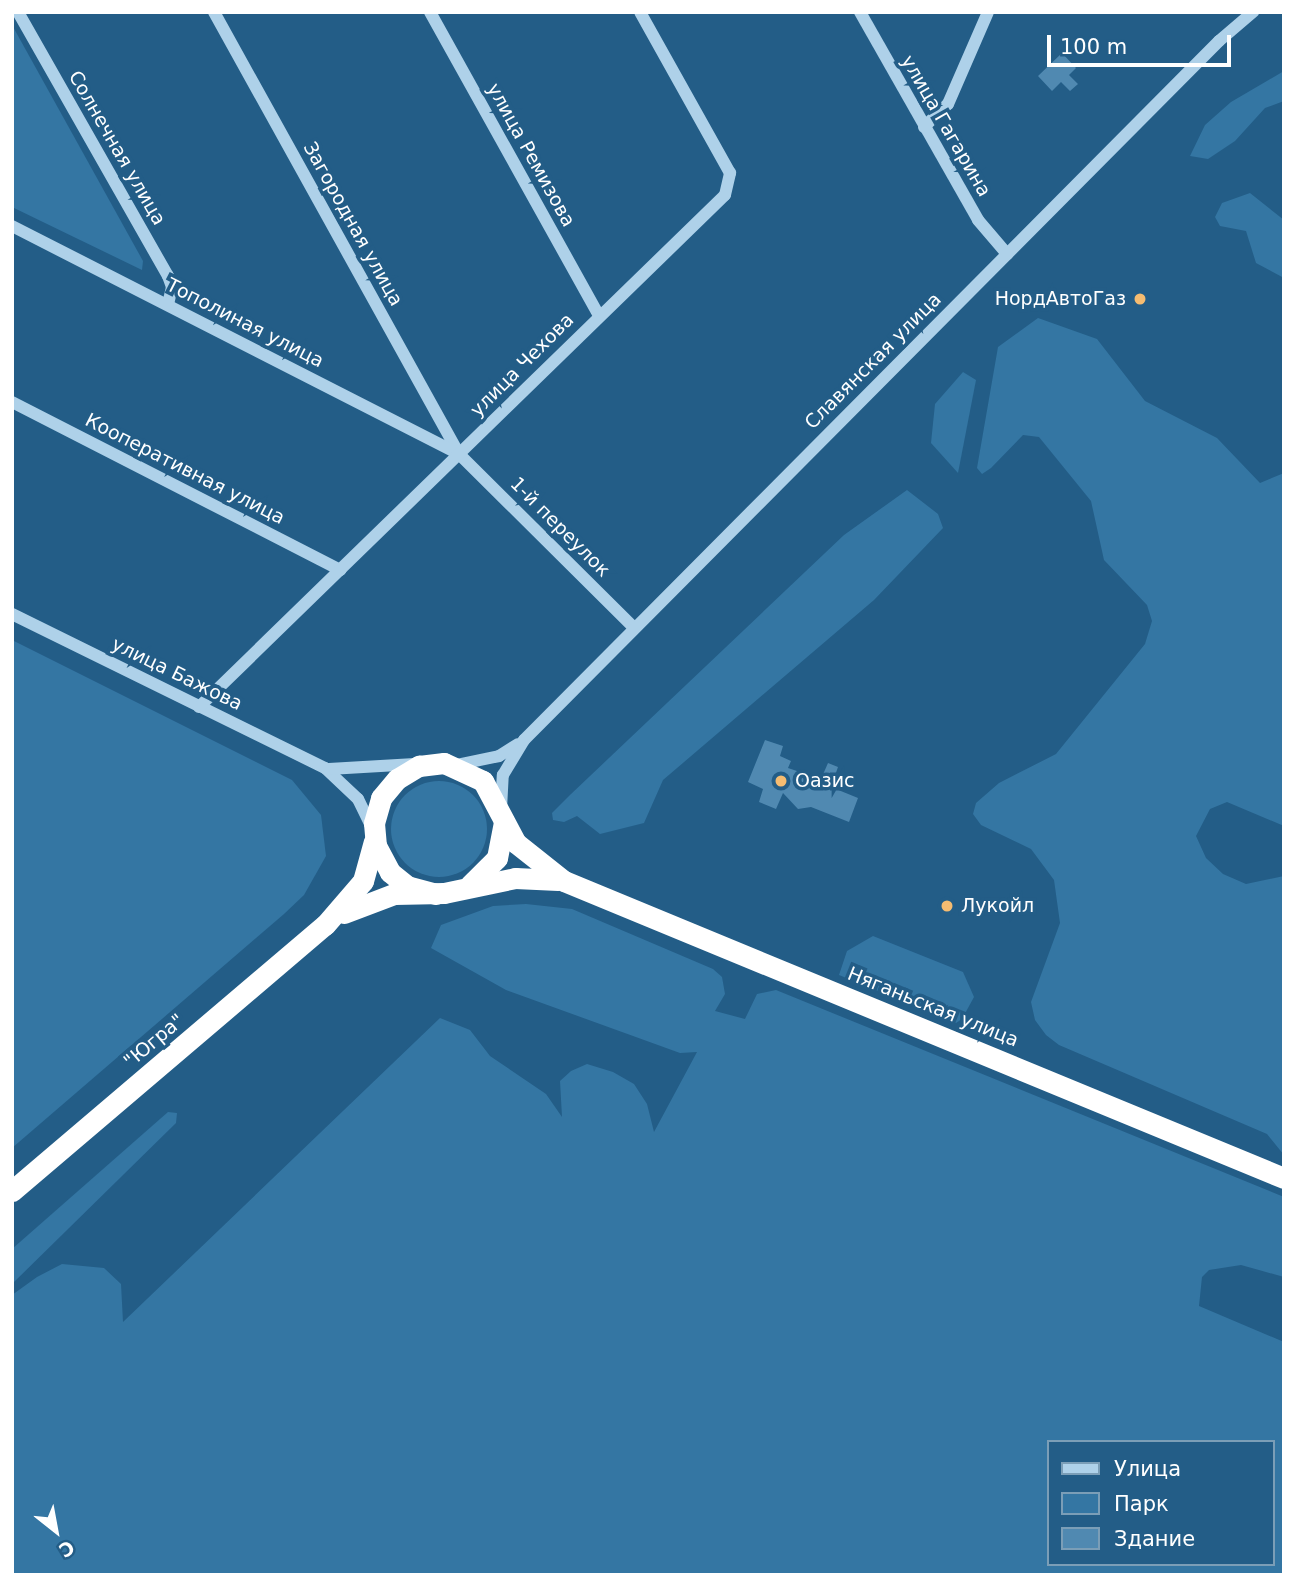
<!DOCTYPE html>
<html>
<head>
<meta charset="utf-8">
<style>
	body { margin:0 }
	#map { position:relative; width:1296px; height:1587px; overflow:hidden; background:#235d87; font-family:"DejaVu Sans",sans-serif }
	div>[style] { position:absolute }
	.green>* { inset:0; background:#3476a3 }
	.round { border-radius:50% }
	.building>* { inset:0; background:#5089b1 }
	.minor>* { height:12px; margin:-6px; padding:0 6px; transform-origin:6px; border-radius:6px; background:#aed1e9 }
	.highway>* { height:21px; margin:-10.5px; padding:0 10.5px; transform-origin:10.5px; border-radius:10.5px; background:#fff }
	.dots>* { width:19px; height:19px; translate:-50% -50%; box-sizing:border-box; border:4px solid #235d87; border-radius:50% }
	span { translate:-50% -50%; white-space:nowrap; text-align:center; line-height:1.15; -webkit-text-stroke:7px #235d87; paint-order:stroke }
	.street-label { font-size:19px; color:#fff }
	.poi-label { font-size:19px; color:#fff }
	.right { translate:-100% -50%; text-align:right }
	.left { translate:0 -50%; text-align:left }
	.frame { position:absolute; inset:0; border:14px solid #fff; pointer-events:none }
	.legend { position:absolute; left:1047px; top:1440px; width:228px; height:126px; box-sizing:border-box; background:#235d87; border:2px solid #7b9eb7; margin:0; padding:9px 12px; list-style:none; font-size:21px; color:#fff }
	.legend li { display:flex; align-items:center; gap:14px; height:35px }
	.legend b { width:35px; border:2px solid #7b9eb7 }
	.north { position:absolute; left:21px; top:1496px; width:70px; height:70px; -webkit-text-stroke:5px #235d87; paint-order:stroke; rotate:149deg; font-size:19px; font-weight:700; line-height:28px; text-align:center; color:#fff }
	.north::after { content:''; display:block; margin:auto; width:24px; height:32px; background:#fff; clip-path:polygon(50% 0,100% 100%,50% 72%,0 100%) }
	.scale { position:absolute; left:1047px; top:35px; width:184px; height:32px; box-sizing:border-box; border:4px solid #fff; border-top:0; padding-left:9px; font-size:21px; line-height:24px; white-space:nowrap; color:#fff; -webkit-text-stroke:5px #235d87; paint-order:stroke }
</style>
</head>
<body>
<div id="map">
	<div class="green">
		<i style="clip-path:polygon(12px 25px,143px 261px,142px 270px,12px 207px)"></i>
		<i style="clip-path:polygon(1284px 71px,1284px 101px,1265px 108px,1235px 141px,1208px 159px,1190px 156px,1205px 125px,1231px 102px)"></i>
		<i style="clip-path:polygon(1250px 193px,1284px 220px,1284px 278px,1256px 263px,1246px 231px,1220px 226px,1215px 217px,1222px 203px)"></i>
		<i style="clip-path:polygon(1038px 318px,1097px 339px,1145px 401px,1217px 438px,1260px 483px,1284px 473px,1284px 826px,1227px 802px,1210px 809px,1196px 836px,1206px 858px,1223px 874px,1246px 884px,1284px 876px,1284px 1155px,1267px 1134px,1059px 1045px,1046px 1035px,1035px 1020px,1031px 1002px,1060px 923px,1054px 880px,1031px 849px,981px 825px,973px 814px,976px 803px,999px 783px,1056px 754px,1145px 644px,1152px 621px,1147px 605px,1104px 560px,1091px 501px,1039px 437px,1023px 435px,991px 468px,982px 474px,977px 468px,998px 347px)"></i>
		<i style="clip-path:polygon(963px 372px,976px 380px,958px 473px,931px 443px,935px 404px)"></i>
		<i style="clip-path:polygon(907px 490px,938px 514px,943px 528px,874px 600px,663px 780px,644px 823px,600px 834px,577px 816px,564px 822px,553px 820px,552px 813px,570px 795px,844px 535px)"></i>
		<i style="clip-path:polygon(12px 640px,292px 780px,321px 815px,326px 856px,304px 895px,284px 914px,12px 1148px)"></i>
		<i class="round" style="left:391px;top:781px;width:96px;height:96px"></i>
		<i style="clip-path:polygon(evenodd,526px 904px,572px 909px,713px 969px,722px 977px,725px 994px,715px 1011px,745px 1019px,757px 994px,776px 990px,1284px 1197px,1284px 1277px,1241px 1265px,1209px 1270px,1202px 1277px,1199px 1306px,1284px 1342px,1284px 1575px,12px 1575px,12px 1295px,37px 1277px,62px 1264px,104px 1268px,121px 1284px,123px 1322px,440px 1018px,470px 1030px,490px 1056px,546px 1094px,562px 1117px,560px 1081px,571px 1071px,587px 1064px,613px 1072px,634px 1084px,647px 1104px,654px 1132px,697px 1052px,680px 1053px,506px 990px,431px 948px,441px 925px,493px 906px,526px 904px,1049px 1442px,1273px 1442px,1273px 1564px,1049px 1564px,1049px 1442px)"></i>
		<i style="clip-path:polygon(873px 936px,963px 972px,974px 997px,962px 1019px,956px 1023px,839px 975px,847px 951px)"></i>
		<i style="clip-path:polygon(168px 1112px,177px 1113px,176px 1123px,12px 1284px,12px 1249px)"></i>
	</div>
	<div class="building">
		<i style="clip-path:polygon(1062px 53px,1076px 68px,1069px 75px,1078px 84px,1070px 91px,1061px 82px,1052px 91px,1038px 76px)"></i>
		<i style="clip-path:polygon(765px 740px,783px 746px,780px 756px,791px 761px,788px 768px,821px 779px,828px 763px,838px 767px,831px 787px,858px 798px,849px 822px,811px 807px,798px 809px,783px 793px,776px 809px,759px 802px,763px 789px,748px 782px)"></i>
	</div>
	<div class="minor">
		<i style="left:18px;top:12px;width:304px;rotate:60.4deg"></i>
		<i style="left:168px;top:276px;width:12px;rotate:70deg"></i>
		<i style="left:172px;top:287px;width:18px;rotate:103deg"></i>
		<i style="left:214px;top:12px;width:505px;rotate:61deg"></i>
		<i style="left:459px;top:454px;width:247px;rotate:44.8deg"></i>
		<i style="left:430px;top:12px;width:348px;rotate:60.9deg"></i>
		<i style="left:860px;top:12px;width:239px;rotate:60.4deg"></i>
		<i style="left:978px;top:220px;width:45px;rotate:49.5deg"></i>
		<i style="left:924px;top:127px;width:33px;rotate:-44deg"></i>
		<i style="left:948px;top:104px;width:100px;rotate:-66.5deg"></i>
		<i style="left:12px;top:226px;width:502px;rotate:27.02deg"></i>
		<i style="left:12px;top:402px;width:369px;rotate:27.1deg"></i>
		<i style="left:12px;top:614px;width:349px;rotate:26.2deg"></i>
		<i style="left:325px;top:768px;width:45px;rotate:43.2deg"></i>
		<i style="left:358px;top:799px;width:32px;rotate:64deg"></i>
		<i style="left:199px;top:707px;width:734px;rotate:-44.23deg"></i>
		<i style="left:725px;top:195px;width:23px;rotate:-77deg"></i>
		<i style="left:730px;top:173px;width:184px;rotate:-119.2deg"></i>
		<i style="left:456px;top:765px;width:44px;rotate:-11.8deg"></i>
		<i style="left:499px;top:756px;width:22px;rotate:-32deg"></i>
		<i style="left:329px;top:769px;width:86px;rotate:-3.3deg"></i>
		<i style="left:501px;top:809px;width:34px;rotate:-87deg"></i>
		<i style="left:503px;top:775px;width:41px;rotate:-59deg"></i>
		<i style="left:524px;top:740px;width:986px;rotate:-45.16deg"></i>
		<i style="left:1219px;top:41px;width:45px;rotate:-40.5deg"></i>
	</div>
	<div class="highway">
		<i style="left:470px;top:885px;width:38px;rotate:-45deg"></i>
		<i style="left:497px;top:858px;width:37px;rotate:-79deg"></i>
		<i style="left:436px;top:894px;width:30px;rotate:-165deg"></i>
		<i style="left:407px;top:886px;width:22px;rotate:-141deg"></i>
		<i style="left:390px;top:872px;width:30px;rotate:-118deg"></i>
		<i style="left:376px;top:846px;width:23px;rotate:-95deg"></i>
		<i style="left:374px;top:823px;width:26px;rotate:-74deg"></i>
		<i style="left:381px;top:798px;width:25px;rotate:-50deg"></i>
		<i style="left:397px;top:779px;width:26px;rotate:-31deg"></i>
		<i style="left:419px;top:766px;width:25px;rotate:-7deg"></i>
		<i style="left:444px;top:763px;width:43px;rotate:24.8deg"></i>
		<i style="left:483px;top:781px;width:70px;rotate:62deg"></i>
		<i style="left:516px;top:843px;width:61px;rotate:38.4deg"></i>
		<i style="left:564px;top:881px;width:779px;rotate:22.42deg"></i>
		<i style="left:344px;top:913px;width:53px;rotate:-20.8deg"></i>
		<i style="left:394px;top:894px;width:50px;rotate:-1.1deg"></i>
		<i style="left:444px;top:893px;width:73px;rotate:-11.9deg"></i>
		<i style="left:515px;top:878px;width:43px;rotate:2.7deg"></i>
		<i style="left:12px;top:1191px;width:411px;rotate:-40.4deg"></i>
		<i style="left:325px;top:925px;width:58px;rotate:-49.2deg"></i>
		<i style="left:363px;top:881px;width:41px;rotate:-74.6deg"></i>
	</div>
	<div class="dots">
		<i style="left:1140px;top:299px;background:#f5bc71"></i>
		<i style="left:781px;top:781px;background:#f5bc71"></i>
		<i style="left:947px;top:906px;background:#f5bc71"></i>
	</div>
	<div class="street-label">
		<span style="left:946px;top:126px;rotate:60deg">улица Гагарина</span>
		<span style="left:117px;top:148px;rotate:60deg">Солнечная улица</span>
		<span style="left:531px;top:155px;rotate:61deg">улица Ремизова</span>
		<span style="left:353px;top:224px;rotate:61deg">Загородная улица</span>
		<span style="left:245px;top:323px;rotate:27deg">Тополиная улица</span>
		<span style="left:873px;top:361px;rotate:-45deg">Славянская улица</span>
		<span style="left:522px;top:365px;rotate:-45deg">улица Чехова</span>
		<span style="left:185px;top:469px;rotate:27deg">Кооперативная улица</span>
		<span style="left:560px;top:527px;rotate:45deg">1-й переулок</span>
		<span style="left:177px;top:674px;rotate:26deg">улица Бажова</span>
		<span style="left:933px;top:1007px;rotate:22deg">Няганьская улица</span>
		<span style="left:154px;top:1041px;rotate:-40deg">"Югра"</span>
	</div>
	<div class="poi-label">
		<span class="right" style="left:1126px;top:299px">НордАвтоГаз</span>
		<span class="left" style="left:795px;top:781px">Оазис</span>
		<span class="left" style="left:961px;top:906px">Лукойл</span>
	</div>
	<div class="frame"></div>
	<ul class="legend">
	<li><b style="height:9px;background:#aed1e9"></b>Улица</li>
	<li><b style="height:19px;background:#3476a3"></b>Парк</li>
	<li><b style="height:19px;background:#5089b1"></b>Здание</li>
	</ul>
	<div class="north">С</div>
	<div class="scale">100 m</div>
</div>
</body>
</html>
